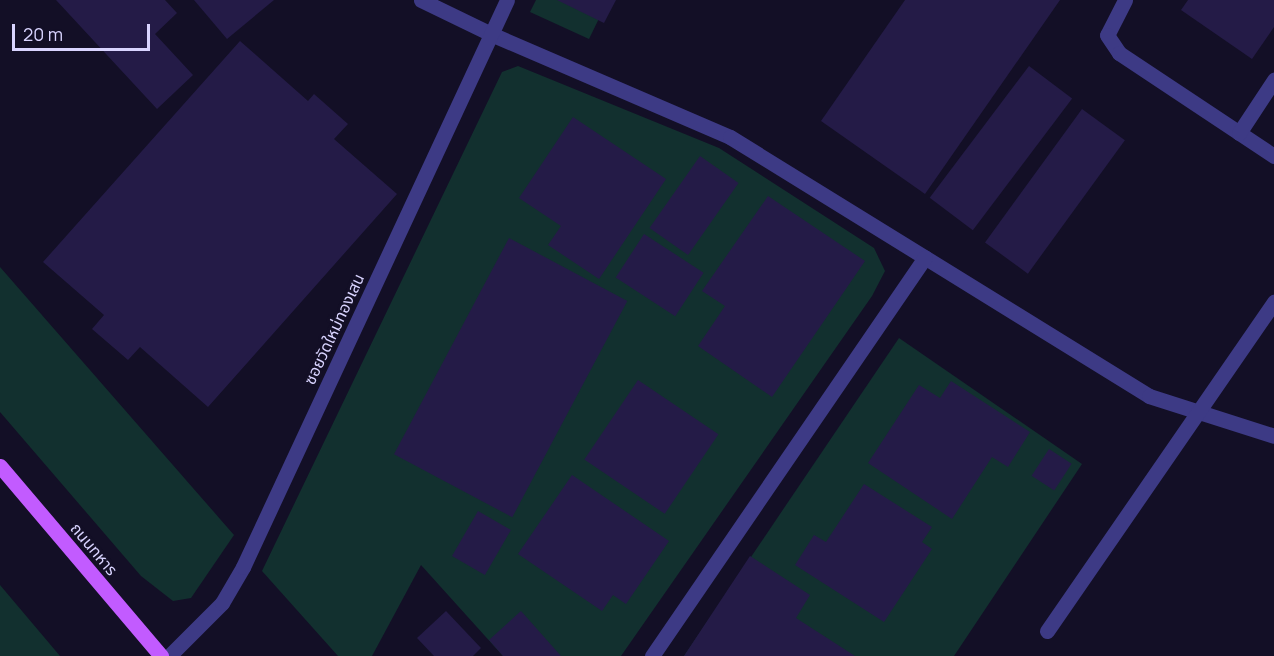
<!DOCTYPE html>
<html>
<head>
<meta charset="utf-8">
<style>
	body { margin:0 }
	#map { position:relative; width:1274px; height:656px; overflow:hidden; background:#130f26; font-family:Manrope,"Noto Sans Thai",sans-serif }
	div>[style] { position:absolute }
	.green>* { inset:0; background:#12302f }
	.building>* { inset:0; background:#241b47; transform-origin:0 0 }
	.minor>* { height:15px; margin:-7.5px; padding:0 7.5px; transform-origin:7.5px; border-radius:7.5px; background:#3d3a85 }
	.major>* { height:15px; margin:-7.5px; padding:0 7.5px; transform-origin:7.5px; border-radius:7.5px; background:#c25bff }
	span { translate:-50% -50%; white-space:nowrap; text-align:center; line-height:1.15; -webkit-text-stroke:6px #130f26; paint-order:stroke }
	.street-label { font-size:16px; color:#d9d4ff }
	.scale { position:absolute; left:12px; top:24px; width:138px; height:27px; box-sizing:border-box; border:3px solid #d9d4ff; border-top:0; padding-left:8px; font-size:18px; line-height:21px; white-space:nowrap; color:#d9d4ff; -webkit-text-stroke:4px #130f26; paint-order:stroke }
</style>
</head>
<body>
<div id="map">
	<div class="green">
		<i style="clip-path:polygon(536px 0,608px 0,589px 39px,530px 12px)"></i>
		<i style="clip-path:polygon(518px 66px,719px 148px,874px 248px,885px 271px,872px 296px,621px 656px,503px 656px,421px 565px,372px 656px,338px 656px,262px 571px,502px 72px)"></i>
		<i style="clip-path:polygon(0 267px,234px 535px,191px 598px,173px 601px,141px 576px,0 412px)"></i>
		<i style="clip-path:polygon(899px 338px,1082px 464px,954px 656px,684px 656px)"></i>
		<i style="clip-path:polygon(0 585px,60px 656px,0 656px)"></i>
	</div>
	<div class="building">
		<i style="clip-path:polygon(56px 0,165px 0,177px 13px,155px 34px,193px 75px,157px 109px)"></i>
		<i style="clip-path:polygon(194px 0,274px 0,227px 39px)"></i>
		<i style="clip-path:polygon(557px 0,616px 0,604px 23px)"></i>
		<i style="clip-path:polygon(905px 0,1060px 0,925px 194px,821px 121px)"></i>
		<i style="clip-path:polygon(1188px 0,1274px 0,1274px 27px,1252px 59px,1181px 10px)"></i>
		<i style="clip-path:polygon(240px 41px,308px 101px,314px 94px,348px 124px,334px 139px,397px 194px,208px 407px,140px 347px,128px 360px,92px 329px,104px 315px,43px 262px)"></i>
		<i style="left:1029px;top:66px;width:54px;height:165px;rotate:37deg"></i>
		<i style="left:1082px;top:109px;width:53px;height:165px;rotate:36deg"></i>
		<i style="clip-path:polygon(573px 117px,666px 179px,599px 279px,548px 245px,561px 226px,519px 198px)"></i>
		<i style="left:700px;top:156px;width:47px;height:88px;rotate:35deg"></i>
		<i style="clip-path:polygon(768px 196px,865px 261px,772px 397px,698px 346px,725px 306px,702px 291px)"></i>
		<i style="left:644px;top:234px;width:71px;height:52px;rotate:33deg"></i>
		<i style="left:509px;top:238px;width:134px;height:245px;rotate:28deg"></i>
		<i style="left:638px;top:380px;width:97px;height:96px;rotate:34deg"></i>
		<i style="clip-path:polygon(951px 381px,1030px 432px,1008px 467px,992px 457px,952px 519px,868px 463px,919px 385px,940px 398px)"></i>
		<i style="left:1049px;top:449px;width:27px;height:32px;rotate:33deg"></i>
		<i style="clip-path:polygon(572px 475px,669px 541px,626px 604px,613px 595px,602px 611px,518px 554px)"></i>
		<i style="clip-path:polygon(864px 484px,932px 527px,922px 542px,932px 549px,884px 622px,795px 565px,814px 535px,826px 542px)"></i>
		<i style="left:478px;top:511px;width:38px;height:52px;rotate:30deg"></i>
		<i style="clip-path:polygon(750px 556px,810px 595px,796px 618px,855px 656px,684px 656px)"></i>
		<i style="clip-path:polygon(446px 611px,481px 648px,473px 656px,434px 656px,417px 638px)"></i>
		<i style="clip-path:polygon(521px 611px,561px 656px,503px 656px,489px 640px)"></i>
	</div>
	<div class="minor">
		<i style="left:421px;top:0;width:78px;rotate:25.9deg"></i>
		<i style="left:491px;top:34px;width:260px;rotate:23.3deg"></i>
		<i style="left:730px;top:137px;width:493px;rotate:31.7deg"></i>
		<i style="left:1149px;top:396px;width:131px;rotate:17.7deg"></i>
		<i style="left:1125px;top:0;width:39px;rotate:117deg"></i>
		<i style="left:1107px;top:35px;width:22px;rotate:56deg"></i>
		<i style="left:1119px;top:53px;width:186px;rotate:33.6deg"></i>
		<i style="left:1239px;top:133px;width:64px;rotate:-56.6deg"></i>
		<i style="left:1047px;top:631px;width:400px;rotate:-55.4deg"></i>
		<i style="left:169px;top:656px;width:75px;rotate:-45deg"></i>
		<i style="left:222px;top:603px;width:42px;rotate:-59.7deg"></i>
		<i style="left:243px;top:567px;width:625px;rotate:-65.03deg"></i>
		<i style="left:652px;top:656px;width:483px;rotate:-55.6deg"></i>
	</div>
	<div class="major">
		<i style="left:0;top:466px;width:249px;rotate:49.7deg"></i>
	</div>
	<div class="street-label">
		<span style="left:334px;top:329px;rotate:-65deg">ซอยวัดใหม่ทองเสน</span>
		<span style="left:94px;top:549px;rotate:50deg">ถนนทหาร</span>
	</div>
	<div class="scale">20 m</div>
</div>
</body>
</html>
